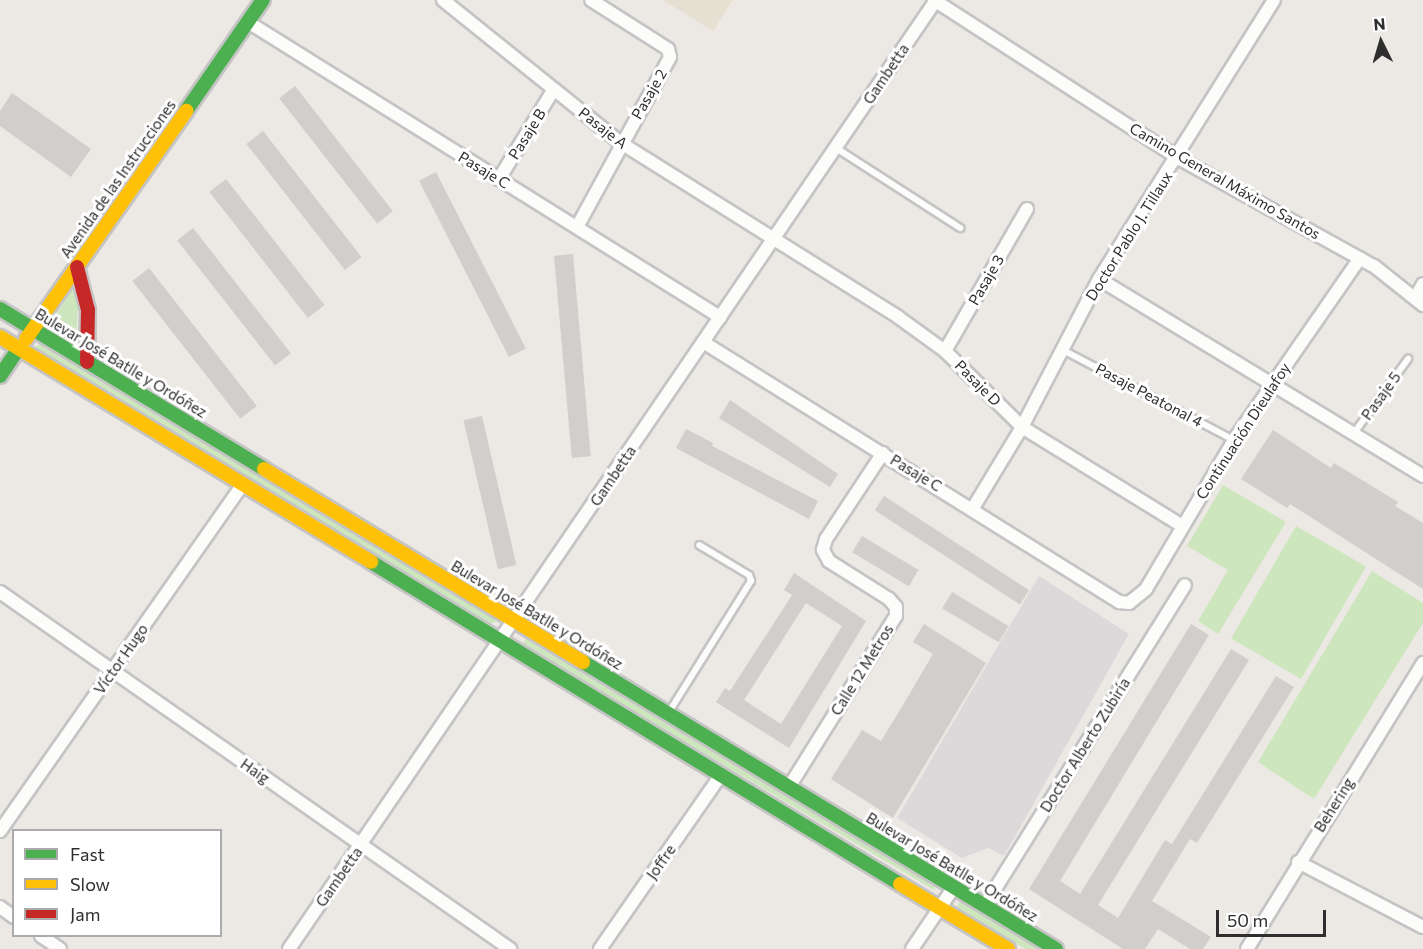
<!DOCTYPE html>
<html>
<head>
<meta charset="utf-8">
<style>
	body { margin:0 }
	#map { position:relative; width:1423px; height:949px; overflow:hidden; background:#ece8e4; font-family:Commissioner,sans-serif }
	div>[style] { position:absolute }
	.industrial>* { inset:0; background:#dcd9db }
	.education>* { inset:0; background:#e6e0d3 }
	.green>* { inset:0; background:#cee6be; transform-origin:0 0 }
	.building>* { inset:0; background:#d1cecb; transform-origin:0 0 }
	.roads { filter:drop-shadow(2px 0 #c5c4c5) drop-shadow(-2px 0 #c5c4c5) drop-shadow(0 2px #c5c4c5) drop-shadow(0 -2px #c5c4c5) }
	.lane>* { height:6px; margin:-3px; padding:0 3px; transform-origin:3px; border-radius:3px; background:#fcfcfb }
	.street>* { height:12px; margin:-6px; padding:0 6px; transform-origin:6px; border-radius:6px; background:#fcfcfb }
	.fast>* { height:14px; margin:-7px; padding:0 7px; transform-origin:7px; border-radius:7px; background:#4caf50 }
	.slow>* { height:14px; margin:-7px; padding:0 7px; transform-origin:7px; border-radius:7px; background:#ffc107 }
	.jam>* { height:14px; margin:-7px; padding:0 7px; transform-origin:7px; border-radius:7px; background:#c62828 }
	span { translate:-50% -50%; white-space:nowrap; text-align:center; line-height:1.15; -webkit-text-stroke:6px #fff; paint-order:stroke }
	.street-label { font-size:15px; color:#2e2e2e }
	.legend { position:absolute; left:12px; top:829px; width:210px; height:108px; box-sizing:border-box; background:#fff; border:2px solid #ababab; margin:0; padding:8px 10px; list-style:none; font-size:18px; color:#2e2e2e }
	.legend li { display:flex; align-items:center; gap:12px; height:30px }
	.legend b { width:30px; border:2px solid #ababab }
	.north { position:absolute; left:1351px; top:12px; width:60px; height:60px; -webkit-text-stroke:4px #fff; paint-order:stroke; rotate:355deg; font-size:16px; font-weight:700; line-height:24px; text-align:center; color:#2e2e2e }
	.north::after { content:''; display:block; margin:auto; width:21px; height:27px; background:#2e2e2e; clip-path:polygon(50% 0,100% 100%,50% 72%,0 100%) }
	.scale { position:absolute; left:1216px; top:910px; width:110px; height:27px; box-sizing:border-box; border:3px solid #2e2e2e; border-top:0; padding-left:8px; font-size:18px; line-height:21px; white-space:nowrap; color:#2e2e2e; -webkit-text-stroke:4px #fff; paint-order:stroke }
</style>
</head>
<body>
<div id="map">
	<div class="industrial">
		<i style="clip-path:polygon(1039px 576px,1129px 634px,1004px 856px,988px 848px,962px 858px,897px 818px)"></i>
	</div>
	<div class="education">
		<i style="clip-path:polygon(663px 0,733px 0,713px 31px)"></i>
	</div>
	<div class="green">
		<i style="clip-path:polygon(73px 288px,79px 292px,76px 339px,52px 321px)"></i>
		<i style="clip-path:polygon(39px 344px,495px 619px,495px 622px,491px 624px,35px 349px)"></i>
		<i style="clip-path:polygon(1223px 485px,1286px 522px,1218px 634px,1198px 621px,1228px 570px,1187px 546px)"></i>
		<i style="left:1296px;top:526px;width:81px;height:130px;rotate:30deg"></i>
		<i style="clip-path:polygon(1372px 571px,1423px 603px,1423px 623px,1314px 799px,1258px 762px)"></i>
		<i style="clip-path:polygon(526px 639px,935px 886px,934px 890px,606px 695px,523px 643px)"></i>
		<i style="clip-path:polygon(961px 900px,1039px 949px,1025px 949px,957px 907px)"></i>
	</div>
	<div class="building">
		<i style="left:295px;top:86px;width:159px;height:20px;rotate:52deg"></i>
		<i style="clip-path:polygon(12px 93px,91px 149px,71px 177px,0 126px,0 111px)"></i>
		<i style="left:263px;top:131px;width:160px;height:21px;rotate:52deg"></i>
		<i style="left:436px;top:172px;width:198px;height:19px;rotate:63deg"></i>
		<i style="left:226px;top:179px;width:160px;height:21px;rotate:52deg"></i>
		<i style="left:193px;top:228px;width:159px;height:20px;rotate:52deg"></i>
		<i style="left:573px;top:254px;width:203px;height:19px;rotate:85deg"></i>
		<i style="left:149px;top:268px;width:175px;height:21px;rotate:52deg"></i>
		<i style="clip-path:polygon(730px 400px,838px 474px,830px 487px,719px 418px)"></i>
		<i style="left:482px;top:416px;width:153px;height:19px;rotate:77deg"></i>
		<i style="clip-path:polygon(686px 429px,713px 443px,712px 446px,818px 501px,809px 519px,676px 448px)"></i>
		<i style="clip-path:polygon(1273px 430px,1331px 468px,1334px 463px,1398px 502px,1395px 506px,1423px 523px,1423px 589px,1290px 504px,1287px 508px,1241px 479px)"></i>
		<i style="left:884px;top:496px;width:173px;height:17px;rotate:33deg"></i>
		<i style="left:862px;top:536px;width:66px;height:19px;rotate:31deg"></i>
		<i style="clip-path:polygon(evenodd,794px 573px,866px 621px,789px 748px,716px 702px,725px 688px,730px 691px,792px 595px,784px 590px,794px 573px,806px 603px,842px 626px,781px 724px,744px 700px,806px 603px)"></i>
		<i style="left:952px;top:592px;width:66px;height:19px;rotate:31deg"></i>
		<i style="clip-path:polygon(924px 624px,986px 663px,893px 818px,831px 779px,862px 730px,881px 741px,903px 705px,933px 654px,913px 642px)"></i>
		<i style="clip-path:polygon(1191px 624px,1209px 635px,1060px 881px,1080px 894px,1231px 649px,1249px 660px,1098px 905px,1118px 918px,1165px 840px,1172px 844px,1276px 676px,1294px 687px,1197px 843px,1190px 839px,1152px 901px,1211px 937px,1203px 949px,1190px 949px,1158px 929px,1145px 949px,1123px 949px,1029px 889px)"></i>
	</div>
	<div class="roads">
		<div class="lane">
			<i style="left:836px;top:148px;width:148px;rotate:32.8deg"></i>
			<i style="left:1063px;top:350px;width:193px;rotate:27.8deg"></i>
			<i style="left:1354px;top:433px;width:92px;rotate:-53.9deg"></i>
			<i style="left:669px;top:712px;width:155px;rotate:-58deg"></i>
			<i style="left:751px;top:581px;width:6px;rotate:-108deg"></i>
			<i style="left:749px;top:575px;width:58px;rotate:-149deg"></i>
		</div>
		<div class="street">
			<i style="left:443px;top:0;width:228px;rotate:38.8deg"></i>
			<i style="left:621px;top:143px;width:327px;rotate:32.1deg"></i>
			<i style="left:898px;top:317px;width:58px;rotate:35.9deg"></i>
			<i style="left:945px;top:351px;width:108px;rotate:44.6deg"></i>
			<i style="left:1022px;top:427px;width:188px;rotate:31.7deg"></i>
			<i style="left:934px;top:0;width:291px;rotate:32.9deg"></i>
			<i style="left:1178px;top:158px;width:224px;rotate:28.9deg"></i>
			<i style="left:1374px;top:266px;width:63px;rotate:38.5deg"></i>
			<i style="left:248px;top:22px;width:557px;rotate:32.01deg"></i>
			<i style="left:499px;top:179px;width:105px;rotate:-58.6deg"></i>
			<i style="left:577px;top:227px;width:194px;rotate:-61.3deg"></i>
			<i style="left:670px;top:57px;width:8px;rotate:-104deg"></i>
			<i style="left:668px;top:49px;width:91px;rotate:-147.5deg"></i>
			<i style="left:1099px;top:279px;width:379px;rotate:31.3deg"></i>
			<i style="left:1415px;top:298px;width:16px;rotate:-60deg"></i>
			<i style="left:703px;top:342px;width:491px;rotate:32deg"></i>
			<i style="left:1119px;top:602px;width:10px;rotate:6deg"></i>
			<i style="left:1129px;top:603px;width:22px;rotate:-39deg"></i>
			<i style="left:1146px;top:589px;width:173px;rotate:-59.4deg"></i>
			<i style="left:1234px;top:440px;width:221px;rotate:-55.3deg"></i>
			<i style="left:945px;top:351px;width:164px;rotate:-60deg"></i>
			<i style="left:973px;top:508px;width:95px;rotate:-58.8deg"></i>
			<i style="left:1022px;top:427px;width:167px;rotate:-62.5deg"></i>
			<i style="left:1099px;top:279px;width:329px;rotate:-57.9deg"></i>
			<i style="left:0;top:592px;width:623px;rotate:34.99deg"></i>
			<i style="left:789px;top:787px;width:202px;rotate:-58deg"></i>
			<i style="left:896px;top:616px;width:9px;rotate:-90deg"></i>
			<i style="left:896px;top:607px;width:11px;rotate:-131deg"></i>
			<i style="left:889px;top:599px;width:71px;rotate:-147.7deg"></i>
			<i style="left:829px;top:561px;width:13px;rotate:-119deg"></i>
			<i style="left:823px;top:550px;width:11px;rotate:-75deg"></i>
			<i style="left:826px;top:539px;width:103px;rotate:-56.5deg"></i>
			<i style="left:0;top:831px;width:421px;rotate:-55deg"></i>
			<i style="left:1298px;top:862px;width:141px;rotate:27.5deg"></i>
			<i style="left:985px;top:905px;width:377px;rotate:-58deg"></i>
			<i style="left:0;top:907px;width:17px;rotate:36deg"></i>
			<i style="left:41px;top:936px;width:23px;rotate:34deg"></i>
			<i style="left:289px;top:949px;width:1149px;rotate:-55.71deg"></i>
			<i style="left:600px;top:949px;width:212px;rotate:-55.2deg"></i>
			<i style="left:912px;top:949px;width:75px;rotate:-55.9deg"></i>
			<i style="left:1247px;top:949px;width:336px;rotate:-58.4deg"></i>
		</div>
		<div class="fast">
			<i style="left:186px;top:111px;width:135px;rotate:-55.3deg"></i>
			<i style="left:0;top:309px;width:309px;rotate:31.2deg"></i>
			<i style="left:0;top:376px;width:34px;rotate:-56deg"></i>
			<i style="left:371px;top:562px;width:619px;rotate:31.33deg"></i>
			<i style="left:583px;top:662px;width:553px;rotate:31.25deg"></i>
		</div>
		<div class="slow">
			<i style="left:0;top:337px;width:434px;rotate:31.2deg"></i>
			<i style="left:26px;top:339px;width:279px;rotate:-54.9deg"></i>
			<i style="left:264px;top:469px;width:373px;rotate:31.2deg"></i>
			<i style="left:900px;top:884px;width:126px;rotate:31deg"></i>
		</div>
		<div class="jam">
			<i style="left:77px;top:267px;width:44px;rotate:75.7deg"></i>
			<i style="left:88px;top:310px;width:52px;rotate:91.1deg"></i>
		</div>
	</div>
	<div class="street-label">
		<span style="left:886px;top:74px;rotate:-56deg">Gambetta</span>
		<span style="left:649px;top:94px;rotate:-60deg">Pasaje 2</span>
		<span style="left:603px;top:128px;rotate:38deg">Pasaje A</span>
		<span style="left:527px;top:134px;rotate:-58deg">Pasaje B</span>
		<span style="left:484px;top:170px;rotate:31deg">Pasaje C</span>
		<span style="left:118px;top:179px;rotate:-55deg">Avenida de las Instrucciones</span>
		<span style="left:1225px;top:181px;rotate:30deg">Camino General Máximo Santos</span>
		<span style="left:1129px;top:236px;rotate:-58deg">Doctor Pablo J. Tillaux</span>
		<span style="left:986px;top:280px;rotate:-60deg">Pasaje 3</span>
		<span style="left:121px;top:363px;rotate:31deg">Bulevar José Batlle y Ordóñez</span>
		<span style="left:978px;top:383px;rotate:45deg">Pasaje D</span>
		<span style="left:1149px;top:395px;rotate:28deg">Pasaje Peatonal 4</span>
		<span style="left:1381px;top:396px;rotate:-54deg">Pasaje 5</span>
		<span style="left:1243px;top:431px;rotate:-57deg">Continuación Dieulafoy</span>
		<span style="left:916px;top:473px;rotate:31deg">Pasaje C</span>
		<span style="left:613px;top:476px;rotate:-56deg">Gambetta</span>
		<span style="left:537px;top:615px;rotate:31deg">Bulevar José Batlle y Ordóñez</span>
		<span style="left:121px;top:659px;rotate:-55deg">Víctor Hugo</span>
		<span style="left:862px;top:670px;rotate:-58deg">Calle 12 Metros</span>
		<span style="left:1085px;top:745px;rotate:-58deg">Doctor Alberto Zubiría</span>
		<span style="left:255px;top:771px;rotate:35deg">Haig</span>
		<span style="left:1334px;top:805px;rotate:-58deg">Behering</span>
		<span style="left:661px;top:862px;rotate:-55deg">Joffre</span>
		<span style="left:952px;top:867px;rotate:31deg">Bulevar José Batlle y Ordóñez</span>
		<span style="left:339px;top:877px;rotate:-55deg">Gambetta</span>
	</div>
	<ul class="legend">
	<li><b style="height:8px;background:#4caf50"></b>Fast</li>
	<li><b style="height:8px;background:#ffc107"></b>Slow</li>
	<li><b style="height:8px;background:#c62828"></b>Jam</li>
	</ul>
	<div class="north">N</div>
	<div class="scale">50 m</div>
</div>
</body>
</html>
